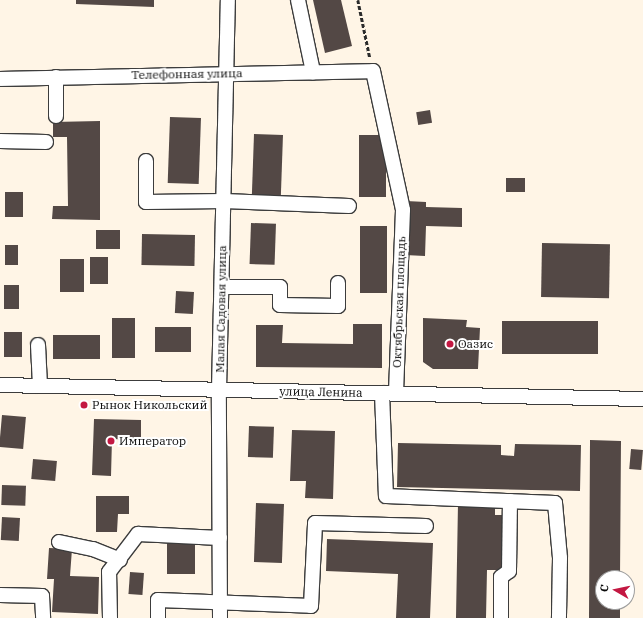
<!DOCTYPE html>
<html>
<head>
<meta charset="utf-8">
<style>
	body { margin:0 }
	#map { position:relative; width:643px; height:618px; overflow:hidden; background:#fff5e6; font-family:"IBM Plex Serif",serif }
	div>[style] { position:absolute }
	.building>* { inset:0; background:#534845; transform-origin:0 0 }
	.path>* { height:2.5px; margin-top:-1.25px; transform-origin:0; background:repeating-linear-gradient(90deg,#2b2b2b 0 4px,transparent 0 6px) }
	.roads { filter:drop-shadow(1px 0 #3c3c3c) drop-shadow(-1px 0 #3c3c3c) drop-shadow(0 1px #3c3c3c) drop-shadow(0 -1px #3c3c3c) }
	.minor>* { height:14px; margin:-7px; padding:0 7px; transform-origin:7px; border-radius:7px; background:#fff }
	.dots>* { width:11px; height:11px; translate:-50% -50%; box-sizing:border-box; border:2px solid #fff; border-radius:50% }
	span { translate:-50% -50%; white-space:nowrap; text-align:center; line-height:1.15; -webkit-text-stroke:4px #fff; paint-order:stroke }
	.street-label { font-size:12px; color:#090909 }
	.poi-label { font-size:12px; color:#090909 }
	.left { translate:0 -50%; text-align:left }
	.north { position:absolute; left:595px; top:570px; width:40px; height:40px; box-sizing:border-box; background:#fff; border:1px solid #9d9d9d; border-radius:50%; rotate:279deg; font-size:11px; font-weight:700; line-height:16px; text-align:center; color:#090909 }
	.north::after { content:''; display:block; margin:auto; width:14px; height:18px; background:#c31842; clip-path:polygon(50% 0,100% 100%,50% 72%,0 100%) }
</style>
</head>
<body>
<div id="map">
	<div class="building">
		<i style="clip-path:polygon(76px 0,154px 0,154px 7px,76px 4px)"></i>
		<i style="clip-path:polygon(313px 0,341px 0,352px 46px,325px 53px)"></i>
		<i style="left:430px;top:110px;width:13px;height:14px;rotate:81deg"></i>
		<i style="left:170px;top:117px;width:31px;height:66px;rotate:2deg"></i>
		<i style="clip-path:polygon(100px 121px,100px 220px,52px 219px,53px 206px,68px 206px,67px 137px,53px 137px,53px 122px)"></i>
		<i style="left:254px;top:134px;width:29px;height:63px;rotate:2deg"></i>
		<i style="left:359px;top:135px;width:27px;height:62px"></i>
		<i style="left:506px;top:178px;width:19px;height:14px"></i>
		<i style="left:5px;top:192px;width:18px;height:25px"></i>
		<i style="clip-path:polygon(406px 201px,426px 202px,426px 207px,462px 208px,462px 227px,426px 226px,425px 256px,405px 255px)"></i>
		<i style="left:251px;top:223px;width:25px;height:41px;rotate:2deg"></i>
		<i style="left:360px;top:226px;width:27px;height:67px"></i>
		<i style="left:96px;top:230px;width:24px;height:19px"></i>
		<i style="left:142px;top:234px;width:53px;height:31px;rotate:1deg"></i>
		<i style="left:542px;top:243px;width:68px;height:54px;rotate:1deg"></i>
		<i style="left:5px;top:245px;width:13px;height:20px"></i>
		<i style="left:90px;top:257px;width:18px;height:27px"></i>
		<i style="left:60px;top:259px;width:24px;height:33px"></i>
		<i style="left:4px;top:285px;width:15px;height:24px"></i>
		<i style="left:176px;top:291px;width:18px;height:22px;rotate:3deg"></i>
		<i style="left:112px;top:318px;width:23px;height:40px"></i>
		<i style="clip-path:polygon(423px 318px,467px 320px,466px 327px,480px 328px,478px 369px,433px 369px,423px 362px)"></i>
		<i style="left:502px;top:321px;width:96px;height:33px"></i>
		<i style="clip-path:polygon(353px 324px,382px 324px,382px 368px,256px 367px,256px 325px,283px 325px,282px 343px,353px 344px)"></i>
		<i style="left:155px;top:327px;width:36px;height:25px"></i>
		<i style="left:4px;top:332px;width:18px;height:25px"></i>
		<i style="left:53px;top:335px;width:47px;height:24px"></i>
		<i style="left:2px;top:415px;width:24px;height:32px;rotate:5deg"></i>
		<i style="clip-path:polygon(94px 419px,141px 420px,141px 440px,112px 439px,111px 476px,92px 475px)"></i>
		<i style="left:249px;top:426px;width:25px;height:31px;rotate:2deg"></i>
		<i style="clip-path:polygon(292px 430px,335px 431px,333px 499px,305px 498px,306px 481px,290px 481px)"></i>
		<i style="clip-path:polygon(590px 440px,621px 441px,620px 578px,603px 578px,603px 602px,620px 602px,620px 618px,589px 618px)"></i>
		<i style="clip-path:polygon(398px 443px,501px 445px,501px 455px,514px 456px,515px 444px,581px 445px,580px 491px,397px 487px)"></i>
		<i style="left:631px;top:449px;width:12px;height:20px;rotate:5deg"></i>
		<i style="left:33px;top:459px;width:24px;height:20px;rotate:5deg"></i>
		<i style="left:2px;top:485px;width:24px;height:20px;rotate:2deg"></i>
		<i style="clip-path:polygon(96px 496px,129px 496px,129px 514px,118px 514px,117px 532px,96px 532px)"></i>
		<i style="left:256px;top:503px;width:28px;height:59px;rotate:2deg"></i>
		<i style="clip-path:polygon(458px 503px,495px 504px,495px 515px,503px 515px,502px 570px,487px 570px,486px 618px,456px 618px)"></i>
		<i style="left:2px;top:517px;width:18px;height:23px;rotate:3deg"></i>
		<i style="clip-path:polygon(327px 539px,433px 543px,430px 618px,396px 618px,398px 574px,326px 571px)"></i>
		<i style="left:167px;top:541px;width:28px;height:33px"></i>
		<i style="clip-path:polygon(49px 548px,72px 549px,70px 576px,99px 577px,98px 614px,52px 612px,54px 579px,47px 579px)"></i>
		<i style="left:130px;top:572px;width:14px;height:22px;rotate:4deg"></i>
	</div>
	<div class="path">
		<i style="left:358px;top:0;width:59px;rotate:78.3deg"></i>
	</div>
	<div class="roads">
		<div class="minor">
			<i style="left:298px;top:0;width:74px;rotate:78.2deg"></i>
			<i style="left:56px;top:77px;width:39px;rotate:90deg"></i>
			<i style="left:0;top:79px;width:373px;rotate:-1.2deg"></i>
			<i style="left:373px;top:71px;width:142px;rotate:77.8deg"></i>
			<i style="left:403px;top:210px;width:184px;rotate:92.2deg"></i>
			<i style="left:0;top:141px;width:46px;rotate:1.2deg"></i>
			<i style="left:146px;top:161px;width:41px;rotate:90deg"></i>
			<i style="left:146px;top:202px;width:78px;rotate:-0.7deg"></i>
			<i style="left:224px;top:201px;width:125px;rotate:2.3deg"></i>
			<i style="left:222px;top:287px;width:58px"></i>
			<i style="left:280px;top:287px;width:18px;rotate:90deg"></i>
			<i style="left:280px;top:305px;width:58px;rotate:1deg"></i>
			<i style="left:338px;top:306px;width:23px;rotate:-90deg"></i>
			<i style="left:38px;top:345px;width:41px;rotate:87.2deg"></i>
			<i style="left:0;top:385px;width:643px;rotate:1.25deg"></i>
			<i style="left:382px;top:393px;width:103px;rotate:87.8deg"></i>
			<i style="left:386px;top:496px;width:169px;rotate:2.4deg"></i>
			<i style="left:555px;top:503px;width:55px;rotate:84.8deg"></i>
			<i style="left:560px;top:558px;width:60px;rotate:91deg"></i>
			<i style="left:59px;top:542px;width:35px;rotate:12deg"></i>
			<i style="left:93px;top:549px;width:29px;rotate:22deg"></i>
			<i style="left:0;top:595px;width:42px;rotate:1.4deg"></i>
			<i style="left:42px;top:596px;width:22px;rotate:87deg"></i>
			<i style="left:110px;top:618px;width:46px;rotate:-91.2deg"></i>
			<i style="left:109px;top:572px;width:48px;rotate:-52.7deg"></i>
			<i style="left:138px;top:534px;width:82px;rotate:2.8deg"></i>
			<i style="left:158px;top:618px;width:18px;rotate:-90deg"></i>
			<i style="left:158px;top:600px;width:153px;rotate:2.2deg"></i>
			<i style="left:311px;top:606px;width:83px;rotate:-87.2deg"></i>
			<i style="left:315px;top:523px;width:111px;rotate:1.5deg"></i>
			<i style="left:220px;top:618px;width:228px;rotate:-90.3deg"></i>
			<i style="left:219px;top:390px;width:390px;rotate:-88.7deg"></i>
			<i style="left:501px;top:618px;width:41px;rotate:-90deg"></i>
			<i style="left:501px;top:577px;width:10px;rotate:-37deg"></i>
			<i style="left:509px;top:571px;width:70px;rotate:-89.2deg"></i>
		</div>
	</div>
	<div class="dots">
		<i style="left:450px;top:344px;background:#c31842"></i>
		<i style="left:84px;top:405px;background:#c31842"></i>
		<i style="left:111px;top:441px;background:#c31842"></i>
	</div>
	<div class="street-label">
		<span style="left:187px;top:74px;rotate:-1deg">Телефонная улица</span>
		<span style="left:399px;top:302px;rotate:-88deg">Октябрьская площадь</span>
		<span style="left:221px;top:309px;rotate:-89deg">Малая Садовая улица</span>
		<span style="left:321px;top:392px;rotate:1deg">улица Ленина</span>
	</div>
	<div class="poi-label">
		<span class="left" style="left:458px;top:344px">Оазис</span>
		<span class="left" style="left:92px;top:405px">Рынок Никольский</span>
		<span class="left" style="left:119px;top:441px">Император</span>
	</div>
	<div class="north">С</div>
</div>
</body>
</html>
